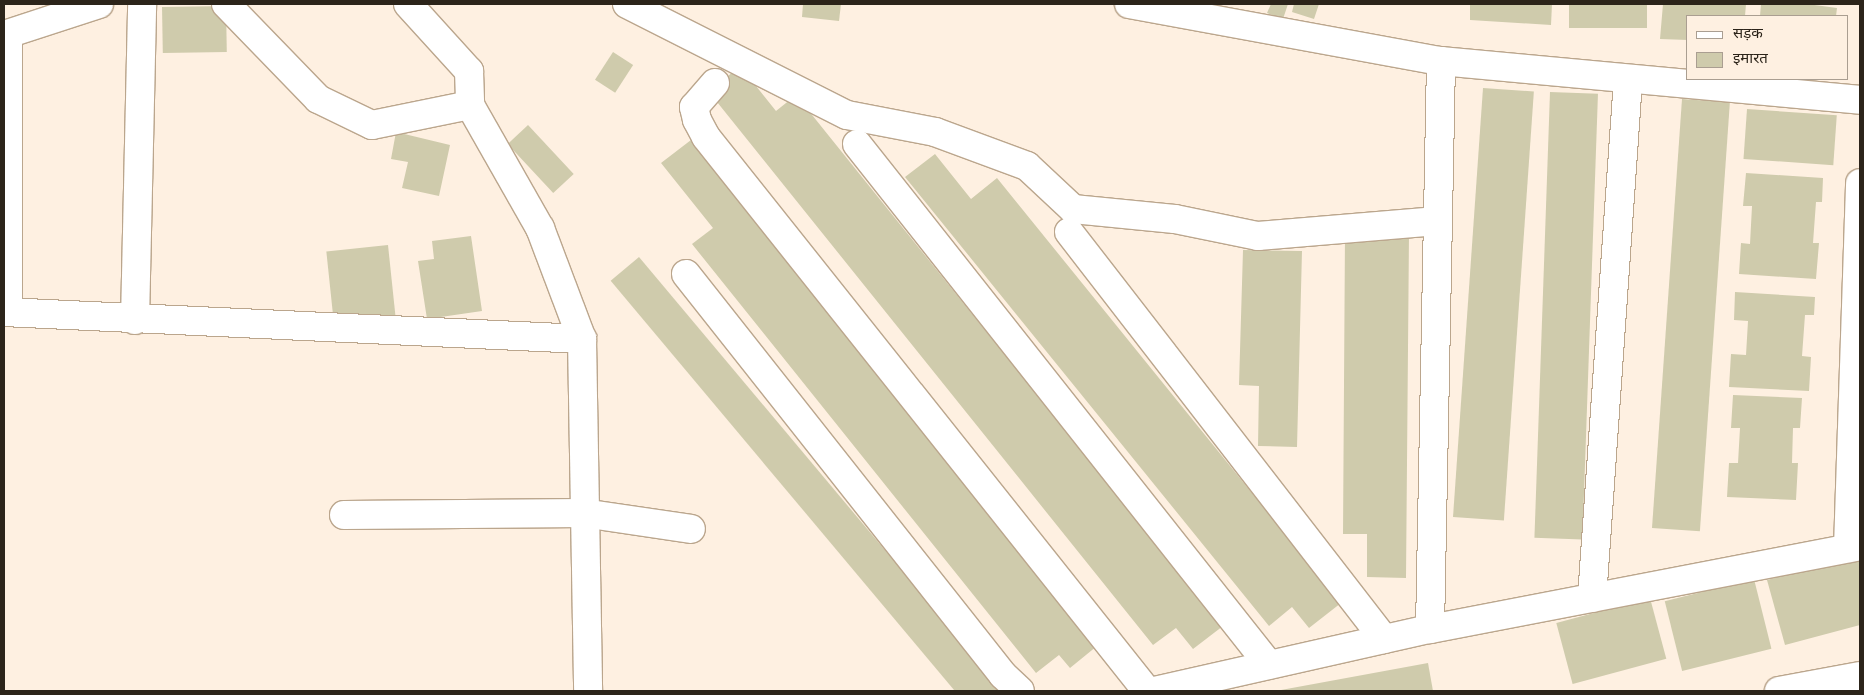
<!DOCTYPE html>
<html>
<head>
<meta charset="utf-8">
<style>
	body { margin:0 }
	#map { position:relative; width:1864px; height:695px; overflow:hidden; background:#fef0e1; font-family:"Alegreya Sans","Noto Sans Devanagari",sans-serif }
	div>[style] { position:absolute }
	.building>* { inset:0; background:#cfcbac; transform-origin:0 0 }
	.roads { filter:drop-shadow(1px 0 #bba68d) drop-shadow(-1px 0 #bba68d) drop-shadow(0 1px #bba68d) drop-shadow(0 -1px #bba68d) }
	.minor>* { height:28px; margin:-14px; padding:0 14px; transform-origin:14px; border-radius:14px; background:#fff }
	span { translate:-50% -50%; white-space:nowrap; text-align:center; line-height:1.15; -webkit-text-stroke:5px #fef0e1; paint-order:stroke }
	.frame { position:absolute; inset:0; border:5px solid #2c241a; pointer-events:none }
	.legend { position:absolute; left:1686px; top:15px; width:162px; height:65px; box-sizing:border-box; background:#fef0e1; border:1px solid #aa9e91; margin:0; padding:6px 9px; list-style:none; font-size:15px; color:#2c241a }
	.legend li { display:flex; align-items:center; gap:10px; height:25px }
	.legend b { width:25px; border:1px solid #aa9e91 }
</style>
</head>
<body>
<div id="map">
	<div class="building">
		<i style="clip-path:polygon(803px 4px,841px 4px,839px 21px,802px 17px)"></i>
		<i style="clip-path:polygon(1271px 4px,1288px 4px,1283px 19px,1267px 13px)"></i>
		<i style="clip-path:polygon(1294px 4px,1319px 4px,1314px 19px,1292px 12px)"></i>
		<i style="clip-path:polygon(1470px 4px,1552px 4px,1551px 25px,1470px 20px)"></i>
		<i style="left:1569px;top:4px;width:78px;height:24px"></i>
		<i style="clip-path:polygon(1663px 4px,1746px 4px,1745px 16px,1688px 16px,1688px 40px,1660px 39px)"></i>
		<i style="clip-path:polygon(1761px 4px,1807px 4px,1837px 8px,1836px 16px,1760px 16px)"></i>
		<i style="left:226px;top:6px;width:46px;height:64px;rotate:89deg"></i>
		<i style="left:613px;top:52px;width:24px;height:33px;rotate:33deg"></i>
		<i style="clip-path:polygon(740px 66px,776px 111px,796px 95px,1223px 626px,1193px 649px,1176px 628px,1153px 645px,709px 92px)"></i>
		<i style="left:1483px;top:88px;width:51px;height:430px;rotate:4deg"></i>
		<i style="left:1550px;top:92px;width:48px;height:446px;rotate:2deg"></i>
		<i style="left:1682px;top:99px;width:48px;height:430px;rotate:4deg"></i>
		<i style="left:1747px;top:109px;width:90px;height:50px;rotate:4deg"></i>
		<i style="left:528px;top:125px;width:67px;height:28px;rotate:47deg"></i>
		<i style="clip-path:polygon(396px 132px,450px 145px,439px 196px,402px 188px,408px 162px,391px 159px)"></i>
		<i style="clip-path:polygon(691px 140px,1097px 646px,1070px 668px,1059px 655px,1036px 673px,692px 244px,713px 228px,661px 163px)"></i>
		<i style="clip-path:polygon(935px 154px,971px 199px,997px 178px,1341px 603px,1309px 628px,1292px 607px,1269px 626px,905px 177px)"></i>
		<i style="clip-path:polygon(1746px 173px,1823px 178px,1822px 202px,1816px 202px,1813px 243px,1819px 243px,1816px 279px,1739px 274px,1741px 243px,1750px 244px,1752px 206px,1743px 206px)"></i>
		<i style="clip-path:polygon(1345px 233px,1409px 234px,1406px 578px,1367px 577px,1367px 534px,1343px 534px)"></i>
		<i style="clip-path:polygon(471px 236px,482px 311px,427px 319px,418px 261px,434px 259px,432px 241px)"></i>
		<i style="left:388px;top:245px;width:73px;height:62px;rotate:84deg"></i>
		<i style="clip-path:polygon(1243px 250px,1302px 251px,1297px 447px,1258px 446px,1259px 386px,1239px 385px)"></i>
		<i style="left:639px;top:257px;width:565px;height:37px;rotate:50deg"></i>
		<i style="clip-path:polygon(1735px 292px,1815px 297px,1814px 315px,1805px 315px,1802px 356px,1811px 357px,1809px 391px,1729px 387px,1731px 354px,1746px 355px,1748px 321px,1734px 320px)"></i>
		<i style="clip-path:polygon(1733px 395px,1802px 398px,1800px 428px,1793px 428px,1792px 463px,1798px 463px,1796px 500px,1727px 497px,1729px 463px,1738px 463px,1740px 428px,1731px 428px)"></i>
		<i style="clip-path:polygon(1859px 555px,1860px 625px,1785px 645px,1767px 580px)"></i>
		<i style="left:1754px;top:579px;width:72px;height:92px;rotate:76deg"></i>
		<i style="left:1650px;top:598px;width:63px;height:97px;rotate:75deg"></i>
		<i style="clip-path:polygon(1428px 663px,1433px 691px,1281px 691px,1281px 690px)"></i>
	</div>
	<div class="roads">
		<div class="minor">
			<i style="left:226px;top:4px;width:132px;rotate:45.9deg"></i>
			<i style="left:318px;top:99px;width:60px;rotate:25.7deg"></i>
			<i style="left:372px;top:125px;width:100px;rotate:-11.5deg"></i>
			<i style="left:408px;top:4px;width:91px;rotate:47.7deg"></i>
			<i style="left:469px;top:71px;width:34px;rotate:88deg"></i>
			<i style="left:470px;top:105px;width:142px;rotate:60.4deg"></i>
			<i style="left:540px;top:228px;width:119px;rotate:69.3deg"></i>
			<i style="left:582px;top:339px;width:352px;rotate:89deg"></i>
			<i style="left:627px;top:4px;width:246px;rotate:26.8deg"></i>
			<i style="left:847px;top:115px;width:90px;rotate:10.9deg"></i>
			<i style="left:935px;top:132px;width:98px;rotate:20.3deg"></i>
			<i style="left:1027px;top:166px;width:63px;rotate:43.1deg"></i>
			<i style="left:1073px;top:209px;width:102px;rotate:5.6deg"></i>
			<i style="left:1175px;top:219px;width:85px;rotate:11.6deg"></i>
			<i style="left:1258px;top:236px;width:180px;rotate:-4.8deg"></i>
			<i style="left:1129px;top:4px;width:317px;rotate:10.4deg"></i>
			<i style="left:1441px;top:61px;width:421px;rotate:5.3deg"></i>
			<i style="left:8px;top:34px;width:278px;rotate:90deg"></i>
			<i style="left:4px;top:35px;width:100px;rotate:-18.1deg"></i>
			<i style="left:715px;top:83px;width:32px;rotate:131deg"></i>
			<i style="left:694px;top:107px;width:13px;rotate:77deg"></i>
			<i style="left:697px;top:120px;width:19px;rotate:62deg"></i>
			<i style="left:706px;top:137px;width:708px;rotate:51.48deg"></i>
			<i style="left:857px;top:144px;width:664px;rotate:51.66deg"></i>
			<i style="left:1069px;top:232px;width:515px;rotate:52.26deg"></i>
			<i style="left:686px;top:274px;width:511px;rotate:51.67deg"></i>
			<i style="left:1003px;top:675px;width:23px;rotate:43deg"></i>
			<i style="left:4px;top:312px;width:579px;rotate:2.67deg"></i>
			<i style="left:135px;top:320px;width:316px;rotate:-88.7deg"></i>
			<i style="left:344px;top:515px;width:239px;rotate:-0.5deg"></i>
			<i style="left:583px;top:513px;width:109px;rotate:8.4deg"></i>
			<i style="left:1848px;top:548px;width:365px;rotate:-88.1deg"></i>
			<i style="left:1592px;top:598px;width:519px;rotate:-86.02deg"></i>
			<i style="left:1430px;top:629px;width:568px;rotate:-88.89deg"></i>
			<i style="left:1154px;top:691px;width:283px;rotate:-12.7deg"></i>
			<i style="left:1430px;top:629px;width:438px;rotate:-10.9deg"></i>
			<i style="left:1779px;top:691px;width:82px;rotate:-10.5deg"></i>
		</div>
	</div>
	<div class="frame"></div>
	<ul class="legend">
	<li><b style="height:6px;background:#fff"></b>सड़क</li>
	<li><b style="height:14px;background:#cfcbac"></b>इमारत</li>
	</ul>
</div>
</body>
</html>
